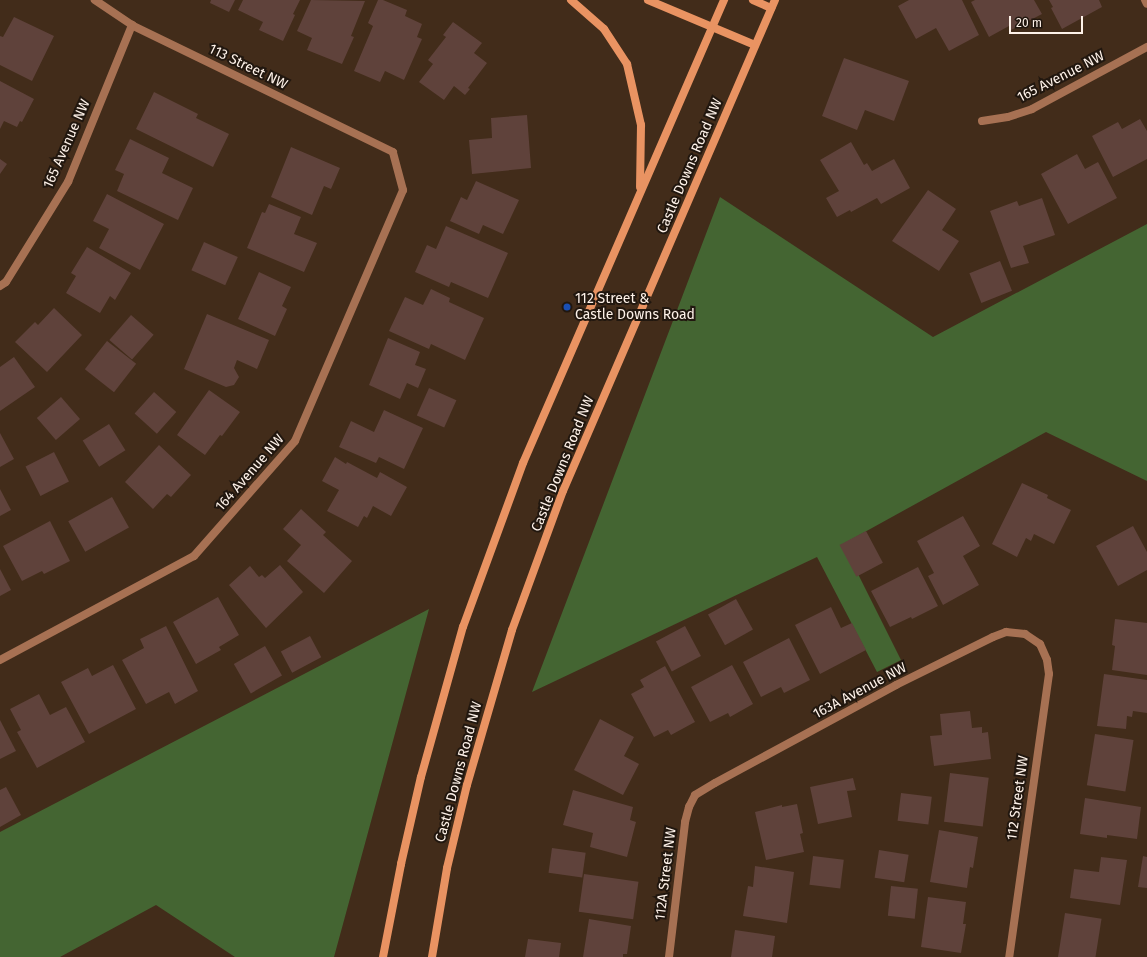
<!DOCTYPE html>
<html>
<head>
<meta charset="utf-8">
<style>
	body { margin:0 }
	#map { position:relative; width:1147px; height:957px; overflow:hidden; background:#422c1a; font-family:"Fira Sans",sans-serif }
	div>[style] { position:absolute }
	.green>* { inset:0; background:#446532 }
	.building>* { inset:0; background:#5f423b; transform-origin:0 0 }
	.street>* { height:8px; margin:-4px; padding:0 4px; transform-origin:4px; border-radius:4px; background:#a77153 }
	.secondary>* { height:8px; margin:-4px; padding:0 4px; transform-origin:4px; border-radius:4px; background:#e99362 }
	.dots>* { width:11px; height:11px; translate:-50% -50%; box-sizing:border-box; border:2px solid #21170f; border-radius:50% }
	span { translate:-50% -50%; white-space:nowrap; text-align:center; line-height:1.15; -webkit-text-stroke:4px #21170f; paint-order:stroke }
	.street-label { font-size:14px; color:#fef2e9 }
	.poi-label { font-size:14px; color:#fef2e9 }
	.left { translate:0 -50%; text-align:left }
	.scale { position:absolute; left:1009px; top:16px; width:74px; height:18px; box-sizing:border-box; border:2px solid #fef2e9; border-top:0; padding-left:5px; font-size:12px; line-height:14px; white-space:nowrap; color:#fef2e9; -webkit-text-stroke:3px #21170f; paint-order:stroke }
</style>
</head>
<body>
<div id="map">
	<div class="green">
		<i style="clip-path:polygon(720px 197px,933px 337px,1147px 224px,1147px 481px,1046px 432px,843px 544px,901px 660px,877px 672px,817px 557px,532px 692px)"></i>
		<i style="clip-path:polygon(429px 609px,334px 957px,235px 957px,156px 905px,60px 957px,0 957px,0 832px)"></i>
	</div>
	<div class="building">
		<i style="clip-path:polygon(211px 0,235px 0,229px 12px,210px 3px)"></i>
		<i style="clip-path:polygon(243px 0,300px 0,293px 14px,295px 15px,283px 41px,259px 30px,263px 22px,238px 10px)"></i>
		<i style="clip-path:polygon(311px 0,365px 1px,351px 36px,354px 37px,342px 64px,307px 50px,312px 38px,297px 31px)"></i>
		<i style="clip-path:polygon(378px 0,383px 0,407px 10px,405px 16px,422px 24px,417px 37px,422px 39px,404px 80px,385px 71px,380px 82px,354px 71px,373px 26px,368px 23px)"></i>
		<i style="clip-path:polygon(909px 0,962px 0,979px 35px,949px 51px,936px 28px,916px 39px,898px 6px)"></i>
		<i style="clip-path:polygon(975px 0,1034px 0,1042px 14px,1011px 30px,1009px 26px,989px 37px,971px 2px)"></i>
		<i style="clip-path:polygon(1049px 0,1099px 0,1102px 7px,1062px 29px,1051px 8px,1053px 7px)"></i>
		<i style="clip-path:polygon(14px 17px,54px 36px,32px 81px,0 65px,0 36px,3px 37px)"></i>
		<i style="clip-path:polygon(453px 22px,482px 43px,474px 53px,487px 63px,468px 88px,470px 89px,465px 95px,454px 86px,444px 100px,419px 82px,433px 64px,428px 60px,446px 37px,443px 35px)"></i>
		<i style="clip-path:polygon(844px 58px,909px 81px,894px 121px,865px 110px,857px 130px,822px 116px)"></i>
		<i style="clip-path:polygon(0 81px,34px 99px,22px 122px,20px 121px,17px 127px,4px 121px,0 129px)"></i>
		<i style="clip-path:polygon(154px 92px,198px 114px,196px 118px,229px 134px,213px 167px,136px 129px)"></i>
		<i style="clip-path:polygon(527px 115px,531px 168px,472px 174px,469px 140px,492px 138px,491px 118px)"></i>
		<i style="clip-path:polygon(1140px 119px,1147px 131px,1147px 159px,1113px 177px,1092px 136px,1118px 122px,1122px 129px)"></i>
		<i style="clip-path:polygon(130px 139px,169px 158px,162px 173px,193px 188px,178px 220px,117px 191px,124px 174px,115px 170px)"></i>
		<i style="clip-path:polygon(851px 142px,864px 165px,867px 163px,872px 171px,894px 159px,910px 188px,881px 204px,877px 198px,851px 212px,850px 210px,837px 217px,826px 198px,839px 191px,820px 160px)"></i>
		<i style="clip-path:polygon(291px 147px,340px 168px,331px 189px,324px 186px,312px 215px,271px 197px)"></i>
		<i style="clip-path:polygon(1077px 154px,1085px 169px,1098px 162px,1117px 198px,1068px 224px,1041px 174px)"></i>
		<i style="clip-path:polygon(0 159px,7px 164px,0 174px)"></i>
		<i style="clip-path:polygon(476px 181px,519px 200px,503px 234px,483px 225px,479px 234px,450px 221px,461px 197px,467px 200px)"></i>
		<i style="clip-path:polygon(928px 190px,956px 209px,942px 230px,959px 241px,939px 271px,892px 241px)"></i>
		<i style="clip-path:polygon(107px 194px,164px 224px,140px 270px,99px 248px,109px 229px,93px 221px)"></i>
		<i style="clip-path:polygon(1042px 198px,1055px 235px,1023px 246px,1029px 263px,1011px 268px,990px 211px,1017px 201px,1019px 206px)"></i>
		<i style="clip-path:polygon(269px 204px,301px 217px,294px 234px,317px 243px,304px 272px,247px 248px,262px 212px,265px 213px)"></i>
		<i style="clip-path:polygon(446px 226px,508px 253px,488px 298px,451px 282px,449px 287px,415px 272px,427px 245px,436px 249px)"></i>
		<i style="left:204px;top:242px;width:37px;height:31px;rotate:24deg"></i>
		<i style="clip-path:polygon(87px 247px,131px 273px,115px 300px,110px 296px,100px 313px,66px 293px,76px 276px,71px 273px)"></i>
		<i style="left:1000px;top:261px;width:32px;height:33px;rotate:68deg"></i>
		<i style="clip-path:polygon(259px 272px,291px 287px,282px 306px,287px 309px,275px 336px,238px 319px)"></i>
		<i style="clip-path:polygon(431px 289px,450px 298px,449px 302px,484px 318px,465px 360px,431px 344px,429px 349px,389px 331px,405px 297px,423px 305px)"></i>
		<i style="clip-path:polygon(54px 308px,82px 335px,47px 372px,15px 342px,35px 322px,38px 325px)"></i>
		<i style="clip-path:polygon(207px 314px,269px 340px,257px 369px,237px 360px,234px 368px,239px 377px,234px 385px,226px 387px,184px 369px)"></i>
		<i style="left:131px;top:315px;width:30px;height:33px;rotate:41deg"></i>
		<i style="clip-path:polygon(388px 338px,420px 352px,415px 365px,426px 369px,418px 388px,407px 383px,400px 399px,369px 385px)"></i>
		<i style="left:107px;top:341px;width:37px;height:36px;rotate:38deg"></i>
		<i style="clip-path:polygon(14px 357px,35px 387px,0 411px,0 367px)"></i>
		<i style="left:429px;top:388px;width:30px;height:30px;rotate:24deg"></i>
		<i style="clip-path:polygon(209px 390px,240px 412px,222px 436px,220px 435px,205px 455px,177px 435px)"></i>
		<i style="left:154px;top:392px;width:30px;height:29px;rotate:42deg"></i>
		<i style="left:61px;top:397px;width:29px;height:32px;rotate:49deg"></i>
		<i style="clip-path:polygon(384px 410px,423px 428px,404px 469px,379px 457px,376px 463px,339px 447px,351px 421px,374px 432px)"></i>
		<i style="left:109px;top:424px;width:31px;height:31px;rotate:58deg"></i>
		<i style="clip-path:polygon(0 433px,14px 459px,0 467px)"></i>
		<i style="clip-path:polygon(159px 445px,191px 475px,171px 497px,167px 494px,153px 509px,125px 482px)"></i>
		<i style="left:54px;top:452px;width:33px;height:32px;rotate:63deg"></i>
		<i style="clip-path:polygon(335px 457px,346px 464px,347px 462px,377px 478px,380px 472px,407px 487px,391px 516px,373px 506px,367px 518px,364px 516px,358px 527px,327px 511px,339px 490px,322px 481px)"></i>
		<i style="clip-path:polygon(1022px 483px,1048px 495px,1047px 498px,1071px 510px,1054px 544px,1034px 534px,1031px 541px,1026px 538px,1017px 557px,992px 544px)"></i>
		<i style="clip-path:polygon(0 489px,11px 510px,0 516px)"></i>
		<i style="left:112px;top:497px;width:35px;height:50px;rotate:61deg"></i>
		<i style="clip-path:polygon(301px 509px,326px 532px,323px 535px,352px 561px,324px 593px,287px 561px,301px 545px,283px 529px)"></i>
		<i style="clip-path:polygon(963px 516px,980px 546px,963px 556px,979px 585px,943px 605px,928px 576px,934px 573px,917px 541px)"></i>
		<i style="clip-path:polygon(50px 521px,70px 561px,44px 574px,42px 571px,22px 581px,3px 546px)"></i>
		<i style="clip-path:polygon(1133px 526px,1147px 552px,1147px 570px,1118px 586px,1096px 546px)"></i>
		<i style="left:866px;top:531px;width:36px;height:30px;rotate:62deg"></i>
		<i style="clip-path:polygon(280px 565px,303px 592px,266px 628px,229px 585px,250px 566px,259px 577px,262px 575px,265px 578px)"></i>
		<i style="clip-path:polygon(918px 567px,938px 606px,912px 619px,911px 617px,890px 627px,871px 591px)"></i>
		<i style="clip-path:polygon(0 569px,11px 590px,0 596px)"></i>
		<i style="clip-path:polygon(218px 597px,239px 635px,219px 647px,221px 650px,196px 664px,173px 622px)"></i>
		<i style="left:736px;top:599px;width:35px;height:32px;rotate:61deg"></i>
		<i style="clip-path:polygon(831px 607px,841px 628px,852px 623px,866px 650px,820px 674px,795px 625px)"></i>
		<i style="clip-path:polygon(1115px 619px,1147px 623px,1147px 675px,1112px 670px,1115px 646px,1112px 645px)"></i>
		<i style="clip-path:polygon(166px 626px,198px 691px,175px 704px,169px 692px,146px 704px,122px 660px,144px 648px,140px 639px)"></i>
		<i style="left:685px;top:626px;width:34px;height:33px;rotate:62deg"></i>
		<i style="left:310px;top:636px;width:24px;height:33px;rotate:62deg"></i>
		<i style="clip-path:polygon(789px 638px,810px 680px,784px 693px,781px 687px,761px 697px,743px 662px)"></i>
		<i style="left:265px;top:646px;width:34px;height:36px;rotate:60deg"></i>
		<i style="clip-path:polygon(113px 665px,136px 709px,89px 734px,61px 682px,88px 668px,92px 676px)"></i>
		<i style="clip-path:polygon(732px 665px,753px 704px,730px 717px,728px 713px,710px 722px,691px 687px)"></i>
		<i style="clip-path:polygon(665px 666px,695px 722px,671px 735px,668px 730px,654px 737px,631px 694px,644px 687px,640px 680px)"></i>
		<i style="clip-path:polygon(1104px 674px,1147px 680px,1147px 713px,1133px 711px,1132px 717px,1127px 716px,1126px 729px,1097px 726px)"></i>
		<i style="clip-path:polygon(39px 694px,50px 715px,66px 707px,85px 742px,37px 768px,17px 732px,21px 730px,10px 709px)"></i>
		<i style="clip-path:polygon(970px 711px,972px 728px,982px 727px,982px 733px,988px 732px,991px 759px,934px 766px,930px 736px,942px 735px,940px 714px)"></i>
		<i style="clip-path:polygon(600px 719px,634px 737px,624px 756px,639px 764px,623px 795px,574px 770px)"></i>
		<i style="clip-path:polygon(0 720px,16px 751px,0 759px)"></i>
		<i style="left:1095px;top:734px;width:39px;height:52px;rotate:9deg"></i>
		<i style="left:950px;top:773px;width:39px;height:49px;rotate:7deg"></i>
		<i style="clip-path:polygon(853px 778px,856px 790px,847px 791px,852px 817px,818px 824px,810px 787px)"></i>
		<i style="clip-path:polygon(6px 787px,21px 815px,0 827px,0 790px)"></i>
		<i style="clip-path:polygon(573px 790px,633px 807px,630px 820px,636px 822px,627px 857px,590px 847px,593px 833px,563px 825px)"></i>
		<i style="left:901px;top:793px;width:31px;height:28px;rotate:7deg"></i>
		<i style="clip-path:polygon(1085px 798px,1141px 807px,1137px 839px,1107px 835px,1107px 838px,1080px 834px)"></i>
		<i style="clip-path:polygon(797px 804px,803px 833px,800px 834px,804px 852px,766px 860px,755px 812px,782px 805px,782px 807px)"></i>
		<i style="clip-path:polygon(939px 830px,978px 837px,973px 868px,970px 867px,967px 888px,930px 882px)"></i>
		<i style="left:552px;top:848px;width:34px;height:25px;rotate:8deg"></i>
		<i style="left:879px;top:850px;width:30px;height:28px;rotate:9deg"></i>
		<i style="left:813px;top:856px;width:31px;height:29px;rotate:7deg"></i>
		<i style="clip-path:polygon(1143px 856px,1147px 857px,1147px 888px,1138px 887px)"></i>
		<i style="clip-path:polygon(1101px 857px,1127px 860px,1120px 905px,1070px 898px,1074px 869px,1099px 872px)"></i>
		<i style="clip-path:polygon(755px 866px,794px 872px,787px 923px,743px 916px,748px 886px,753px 887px)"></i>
		<i style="left:584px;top:874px;width:55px;height:38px;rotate:8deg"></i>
		<i style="left:891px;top:886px;width:27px;height:30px;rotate:6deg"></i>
		<i style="clip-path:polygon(928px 897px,966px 902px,963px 924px,966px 924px,961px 953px,921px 947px)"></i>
		<i style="left:1065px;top:913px;width:37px;height:45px;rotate:9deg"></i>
		<i style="clip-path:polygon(589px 919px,631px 926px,627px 954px,623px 954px,623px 957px,583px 957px)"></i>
		<i style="clip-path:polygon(735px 930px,775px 936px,772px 957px,731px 957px)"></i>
		<i style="clip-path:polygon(528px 939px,561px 943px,559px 957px,525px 957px)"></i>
	</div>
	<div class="street">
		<i style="left:1145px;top:0;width:4px;rotate:63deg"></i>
		<i style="left:982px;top:121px;width:26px;rotate:-9deg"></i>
		<i style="left:1008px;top:117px;width:25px;rotate:-18deg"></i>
		<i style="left:1032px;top:109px;width:131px;rotate:-28.3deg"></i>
		<i style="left:0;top:286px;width:7px;rotate:-34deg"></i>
		<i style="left:6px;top:282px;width:118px;rotate:-58.2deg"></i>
		<i style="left:68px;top:182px;width:170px;rotate:-67.8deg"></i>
		<i style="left:0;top:660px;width:220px;rotate:-28.2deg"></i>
		<i style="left:194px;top:556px;width:153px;rotate:-48.7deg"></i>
		<i style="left:295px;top:441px;width:273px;rotate:-66.7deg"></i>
		<i style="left:403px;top:190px;width:39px;rotate:-105deg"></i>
		<i style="left:393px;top:152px;width:290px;rotate:-154.1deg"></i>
		<i style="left:132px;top:25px;width:45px;rotate:-146deg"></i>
		<i style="left:669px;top:957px;width:136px;rotate:-83.2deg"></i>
		<i style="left:685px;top:822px;width:16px;rotate:-75deg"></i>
		<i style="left:689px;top:807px;width:13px;rotate:-63deg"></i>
		<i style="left:695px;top:795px;width:23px;rotate:-31deg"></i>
		<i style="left:715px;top:783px;width:206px;rotate:-28.4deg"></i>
		<i style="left:896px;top:685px;width:108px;rotate:-26.3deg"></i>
		<i style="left:993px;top:637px;width:14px;rotate:-21deg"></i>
		<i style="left:1006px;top:632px;width:19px;rotate:6deg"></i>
		<i style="left:1025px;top:634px;width:18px;rotate:34deg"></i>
		<i style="left:1040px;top:644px;width:17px;rotate:66deg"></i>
		<i style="left:1047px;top:660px;width:14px;rotate:82deg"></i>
		<i style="left:1049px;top:674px;width:286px;rotate:98deg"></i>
	</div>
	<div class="secondary">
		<i style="left:571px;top:0;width:44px;rotate:41.3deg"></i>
		<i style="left:604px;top:29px;width:42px;rotate:56.7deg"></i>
		<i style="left:627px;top:64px;width:63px;rotate:77.1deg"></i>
		<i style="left:641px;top:125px;width:62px;rotate:90.9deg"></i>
		<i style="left:648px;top:0;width:116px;rotate:22.8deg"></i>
		<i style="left:753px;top:0;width:20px;rotate:24deg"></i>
		<i style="left:383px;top:957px;width:95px;rotate:-79deg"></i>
		<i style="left:401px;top:864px;width:89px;rotate:-77.1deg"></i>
		<i style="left:421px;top:777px;width:156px;rotate:-74.4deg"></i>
		<i style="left:463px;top:627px;width:175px;rotate:-69.9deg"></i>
		<i style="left:523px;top:463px;width:505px;rotate:-66.53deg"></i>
		<i style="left:432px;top:957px;width:90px;rotate:-80.4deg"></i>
		<i style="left:447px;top:868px;width:85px;rotate:-76.5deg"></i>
		<i style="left:467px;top:785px;width:161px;rotate:-73.8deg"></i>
		<i style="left:512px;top:630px;width:148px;rotate:-69.9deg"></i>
		<i style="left:563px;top:491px;width:535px;rotate:-66.65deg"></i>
	</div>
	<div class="dots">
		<i style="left:567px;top:307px;background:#1a4fb4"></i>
	</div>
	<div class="street-label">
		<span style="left:248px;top:67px;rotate:26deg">113 Street NW</span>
		<span style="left:1061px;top:77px;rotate:-27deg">165 Avenue NW</span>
		<span style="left:67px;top:144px;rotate:-66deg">165 Avenue NW</span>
		<span style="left:690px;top:166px;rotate:-67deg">Castle Downs Road NW</span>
		<span style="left:563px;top:464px;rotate:-68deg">Castle Downs Road NW</span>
		<span style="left:250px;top:473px;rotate:-49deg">164 Avenue NW</span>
		<span style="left:860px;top:691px;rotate:-28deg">163A Avenue NW</span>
		<span style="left:459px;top:772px;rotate:-75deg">Castle Downs Road NW</span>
		<span style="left:1018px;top:798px;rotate:-82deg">112 Street NW</span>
		<span style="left:666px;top:874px;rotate:-83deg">112A Street NW</span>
	</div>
	<div class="poi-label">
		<span class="left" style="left:575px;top:307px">112 Street &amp;<br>Castle Downs Road</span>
	</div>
	<div class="scale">20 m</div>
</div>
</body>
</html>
